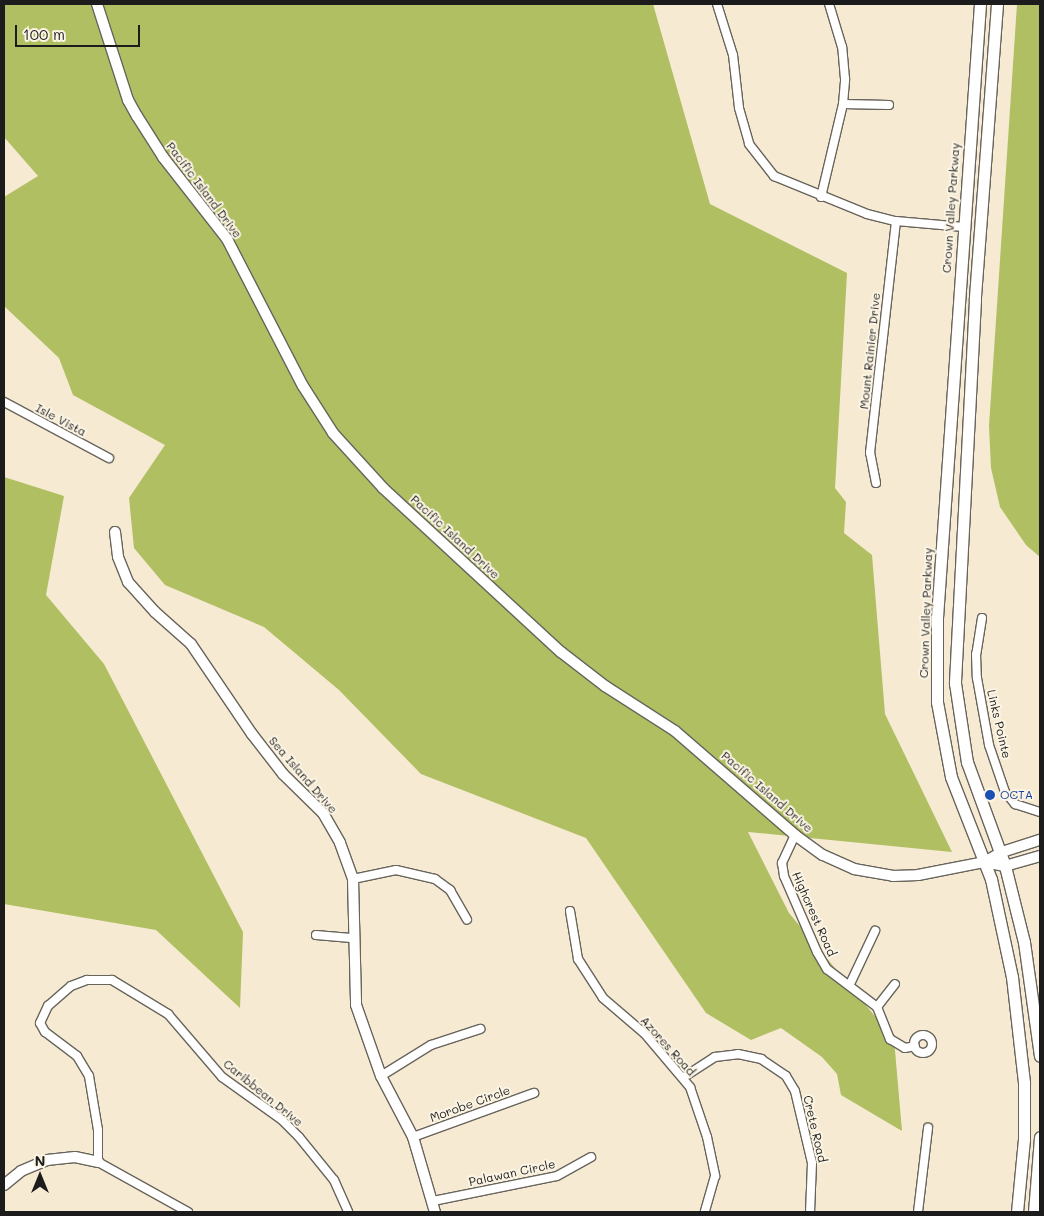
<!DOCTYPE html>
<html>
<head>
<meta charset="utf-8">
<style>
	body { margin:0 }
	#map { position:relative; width:1044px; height:1216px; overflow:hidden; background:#f6ead2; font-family:Mali,sans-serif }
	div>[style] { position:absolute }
	.green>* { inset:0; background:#afbf62 }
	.roads { filter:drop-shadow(1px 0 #68645c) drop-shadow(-1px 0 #68645c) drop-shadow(0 1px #68645c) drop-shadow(0 -1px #68645c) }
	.street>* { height:8px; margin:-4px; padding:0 4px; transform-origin:4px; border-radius:4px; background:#fff }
	.street>.ring { margin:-4px; padding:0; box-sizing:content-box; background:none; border:8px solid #fff; border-radius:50% }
	.secondary>* { height:10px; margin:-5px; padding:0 5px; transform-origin:5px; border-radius:5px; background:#fff }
	.primary>* { height:11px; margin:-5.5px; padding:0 5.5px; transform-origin:5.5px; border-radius:5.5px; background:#fff }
	.dots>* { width:14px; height:14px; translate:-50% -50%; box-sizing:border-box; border:2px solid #fcf5e5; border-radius:50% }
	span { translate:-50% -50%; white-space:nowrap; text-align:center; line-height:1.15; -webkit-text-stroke:4px #fcf5e5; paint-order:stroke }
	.street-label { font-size:12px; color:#1c1c1c }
	.transit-label { font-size:12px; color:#164399 }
	.left { translate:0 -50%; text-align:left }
	.frame { position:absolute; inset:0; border:5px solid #1c1c1c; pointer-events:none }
	.north { position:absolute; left:15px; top:1151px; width:50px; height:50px; -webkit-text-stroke:4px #fcf5e5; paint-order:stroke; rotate:0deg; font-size:14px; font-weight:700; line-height:20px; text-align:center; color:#1c1c1c }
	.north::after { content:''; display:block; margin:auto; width:18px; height:22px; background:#1c1c1c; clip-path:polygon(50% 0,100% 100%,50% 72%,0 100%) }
	.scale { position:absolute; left:15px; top:25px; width:125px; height:22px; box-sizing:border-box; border:2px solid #1c1c1c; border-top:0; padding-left:6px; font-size:15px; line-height:18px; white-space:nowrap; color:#1c1c1c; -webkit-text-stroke:4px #fcf5e5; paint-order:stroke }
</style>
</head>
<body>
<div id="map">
	<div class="green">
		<i style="clip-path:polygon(4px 4px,653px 4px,710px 204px,847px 273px,835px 488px,846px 502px,844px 533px,872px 555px,885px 714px,952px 852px,748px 832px,789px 913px,894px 1039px,902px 1131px,841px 1095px,837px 1074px,822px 1057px,781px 1028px,751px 1040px,706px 1013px,586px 838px,421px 774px,339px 690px,264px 627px,165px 585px,134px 548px,129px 498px,165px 445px,73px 395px,59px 358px,4px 306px,4px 197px,38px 176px,4px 137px)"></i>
		<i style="clip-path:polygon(1017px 4px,1040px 4px,1040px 557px,1026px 545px,1000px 507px,991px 468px,989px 426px)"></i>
		<i style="clip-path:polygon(4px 477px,64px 496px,46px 595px,104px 664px,243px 932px,240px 1008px,156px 930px,4px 904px)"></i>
	</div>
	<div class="roads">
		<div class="street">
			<i style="left:717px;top:4px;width:53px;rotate:72.6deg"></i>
			<i style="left:733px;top:55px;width:53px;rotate:83.5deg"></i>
			<i style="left:739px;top:108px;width:37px;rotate:74deg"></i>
			<i style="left:749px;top:144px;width:41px;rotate:52deg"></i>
			<i style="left:774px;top:176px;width:100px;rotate:22.2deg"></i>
			<i style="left:867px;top:214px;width:30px;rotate:14deg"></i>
			<i style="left:896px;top:221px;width:68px;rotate:5deg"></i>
			<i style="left:843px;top:104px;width:46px;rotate:1.2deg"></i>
			<i style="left:821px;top:197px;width:96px;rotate:-76.7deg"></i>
			<i style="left:843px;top:104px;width:25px;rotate:-85deg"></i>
			<i style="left:845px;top:79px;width:32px;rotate:-95deg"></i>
			<i style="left:842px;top:47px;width:45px;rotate:-106.8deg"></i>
			<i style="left:4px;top:402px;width:119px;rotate:28.1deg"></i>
			<i style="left:876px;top:483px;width:31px;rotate:-101deg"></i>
			<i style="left:870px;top:453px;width:233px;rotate:-83.6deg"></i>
			<i style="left:982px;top:618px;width:36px;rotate:99deg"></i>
			<i style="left:976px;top:654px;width:24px;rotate:88deg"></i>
			<i style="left:977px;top:678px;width:68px;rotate:79.8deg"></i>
			<i style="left:989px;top:745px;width:50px;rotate:71.2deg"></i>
			<i style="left:1005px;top:792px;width:16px;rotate:50deg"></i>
			<i style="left:1015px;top:804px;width:26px;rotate:18deg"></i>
			<i style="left:795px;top:835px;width:31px;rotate:115deg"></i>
			<i style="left:782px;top:863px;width:13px;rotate:81deg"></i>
			<i style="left:784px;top:876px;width:83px;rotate:66.5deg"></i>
			<i style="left:817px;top:952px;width:20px;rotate:60deg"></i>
			<i style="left:827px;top:969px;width:63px;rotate:37.2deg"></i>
			<i style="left:877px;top:1007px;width:35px;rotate:68deg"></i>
			<i style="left:890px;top:1039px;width:17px;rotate:31deg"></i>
			<i style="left:905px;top:1048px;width:10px;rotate:-11deg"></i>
			<i style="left:353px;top:879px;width:44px;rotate:-11.8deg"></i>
			<i style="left:396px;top:870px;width:40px;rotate:13deg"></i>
			<i style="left:435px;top:879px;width:19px;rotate:36deg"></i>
			<i style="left:450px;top:890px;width:34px;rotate:60deg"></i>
			<i style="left:570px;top:911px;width:49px;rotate:80.5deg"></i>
			<i style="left:578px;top:959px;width:46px;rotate:57.3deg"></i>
			<i style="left:603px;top:998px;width:55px;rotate:40.6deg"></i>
			<i style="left:645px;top:1034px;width:70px;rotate:49.7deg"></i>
			<i style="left:690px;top:1087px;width:53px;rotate:71.2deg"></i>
			<i style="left:707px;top:1137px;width:40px;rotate:78deg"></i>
			<i style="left:715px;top:1176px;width:37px;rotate:106deg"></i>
			<i style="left:316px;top:935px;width:38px;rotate:5deg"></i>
			<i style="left:850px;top:984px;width:59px;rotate:-64.7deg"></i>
			<i style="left:877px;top:1007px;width:29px;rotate:-52deg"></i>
			<i class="ring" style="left:914px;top:1035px;width:10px;height:10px"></i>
			<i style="left:381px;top:1076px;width:59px;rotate:-31.8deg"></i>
			<i style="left:431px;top:1045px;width:52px;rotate:-18.1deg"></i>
			<i style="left:684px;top:1077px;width:37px;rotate:-33deg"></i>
			<i style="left:715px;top:1057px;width:23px;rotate:-7deg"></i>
			<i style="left:738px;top:1054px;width:24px;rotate:12deg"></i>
			<i style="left:761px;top:1059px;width:30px;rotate:34deg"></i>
			<i style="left:786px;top:1076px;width:17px;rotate:59deg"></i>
			<i style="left:795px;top:1091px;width:74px;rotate:76.7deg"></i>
			<i style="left:812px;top:1163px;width:49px;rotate:92.3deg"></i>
			<i style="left:413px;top:1137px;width:129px;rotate:-20deg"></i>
			<i style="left:433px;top:1201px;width:126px;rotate:-11.4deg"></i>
			<i style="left:557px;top:1176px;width:39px;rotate:-29deg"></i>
			<i style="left:188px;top:1212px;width:103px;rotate:-150.9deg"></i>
			<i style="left:98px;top:1162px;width:32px;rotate:-90deg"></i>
			<i style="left:98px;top:1130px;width:55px;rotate:-99.5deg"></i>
			<i style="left:89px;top:1076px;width:23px;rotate:-121deg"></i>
			<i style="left:77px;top:1056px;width:40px;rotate:-143deg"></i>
			<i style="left:45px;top:1032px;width:10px;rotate:-119deg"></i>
			<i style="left:40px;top:1023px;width:19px;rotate:-65deg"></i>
			<i style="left:48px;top:1006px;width:30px;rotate:-41deg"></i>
			<i style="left:71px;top:986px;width:17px;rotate:-21deg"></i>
			<i style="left:87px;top:980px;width:25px"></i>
			<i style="left:112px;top:980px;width:66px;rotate:31.3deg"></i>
			<i style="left:168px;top:1014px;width:83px;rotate:49.4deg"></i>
			<i style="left:222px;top:1077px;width:74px;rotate:35.6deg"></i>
			<i style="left:282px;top:1120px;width:24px;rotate:45deg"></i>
			<i style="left:299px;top:1137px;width:55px;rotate:50.9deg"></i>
			<i style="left:334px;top:1180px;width:35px;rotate:66deg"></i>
			<i style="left:918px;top:1212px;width:85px;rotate:-83.2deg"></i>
		</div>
		<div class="secondary">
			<i style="left:97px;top:4px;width:101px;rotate:72.1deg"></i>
			<i style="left:128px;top:100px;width:18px;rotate:61deg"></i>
			<i style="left:137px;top:116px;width:49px;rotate:57.6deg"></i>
			<i style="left:163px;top:157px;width:104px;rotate:52deg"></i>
			<i style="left:227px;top:239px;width:165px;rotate:62.7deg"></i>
			<i style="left:303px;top:386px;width:56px;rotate:57.4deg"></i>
			<i style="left:333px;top:433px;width:74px;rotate:47.7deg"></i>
			<i style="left:383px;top:488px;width:242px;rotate:42.7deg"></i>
			<i style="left:561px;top:652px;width:56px;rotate:37.7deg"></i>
			<i style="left:605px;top:686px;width:83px;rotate:32.7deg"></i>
			<i style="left:675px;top:731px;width:159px;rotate:40.9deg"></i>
			<i style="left:795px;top:835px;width:34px;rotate:36deg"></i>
			<i style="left:823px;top:855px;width:34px;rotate:24deg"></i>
			<i style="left:854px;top:869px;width:40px;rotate:10deg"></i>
			<i style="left:893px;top:876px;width:25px;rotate:-2deg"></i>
			<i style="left:918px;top:875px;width:67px;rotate:-11.1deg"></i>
			<i style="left:984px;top:862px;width:21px;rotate:11deg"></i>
			<i style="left:1005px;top:866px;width:36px;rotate:-16deg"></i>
			<i style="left:115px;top:532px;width:25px;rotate:83deg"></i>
			<i style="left:118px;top:557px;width:27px;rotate:68deg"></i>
			<i style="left:128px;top:582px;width:40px;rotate:48deg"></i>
			<i style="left:155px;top:612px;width:48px;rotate:41.6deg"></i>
			<i style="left:191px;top:644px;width:109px;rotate:55.9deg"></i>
			<i style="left:252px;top:734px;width:51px;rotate:52.2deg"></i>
			<i style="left:283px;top:774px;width:56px;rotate:44.3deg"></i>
			<i style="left:323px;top:813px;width:34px;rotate:60deg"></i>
			<i style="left:340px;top:843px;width:38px;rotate:70deg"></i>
			<i style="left:353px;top:879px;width:126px;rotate:88.6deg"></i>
			<i style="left:356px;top:1005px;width:75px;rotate:70.6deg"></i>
			<i style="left:381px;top:1076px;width:69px;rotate:62.3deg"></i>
			<i style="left:413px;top:1137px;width:78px;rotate:73.7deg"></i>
			<i style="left:984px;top:862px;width:21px;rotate:-29deg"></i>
			<i style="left:1002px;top:852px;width:40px;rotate:-18deg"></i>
			<i style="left:4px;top:1185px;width:22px;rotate:-39deg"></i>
			<i style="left:21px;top:1171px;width:28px;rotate:-23deg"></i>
			<i style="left:47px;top:1160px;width:28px;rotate:-6deg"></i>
			<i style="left:75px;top:1157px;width:24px;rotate:12deg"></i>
		</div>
		<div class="primary">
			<i style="left:980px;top:4px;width:616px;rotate:94.01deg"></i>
			<i style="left:937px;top:618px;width:84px;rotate:90deg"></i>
			<i style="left:937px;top:702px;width:76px;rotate:79.4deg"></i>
			<i style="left:951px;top:777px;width:110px;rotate:68.6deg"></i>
			<i style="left:991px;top:879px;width:100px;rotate:77.9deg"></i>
			<i style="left:1012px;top:977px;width:107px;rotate:83.5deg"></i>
			<i style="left:1024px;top:1083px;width:56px;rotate:90deg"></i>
			<i style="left:1024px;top:1139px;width:73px;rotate:95.5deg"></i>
			<i style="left:997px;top:4px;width:297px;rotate:94.3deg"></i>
			<i style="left:975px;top:300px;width:384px;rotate:93deg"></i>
			<i style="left:955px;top:683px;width:80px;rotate:81.4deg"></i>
			<i style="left:967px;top:762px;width:111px;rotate:69.9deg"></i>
			<i style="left:1005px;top:866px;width:78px;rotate:76deg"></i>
			<i style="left:1024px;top:942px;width:115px;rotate:82deg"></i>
			<i style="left:1034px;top:1212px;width:75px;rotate:-85.4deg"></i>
		</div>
	</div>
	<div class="dots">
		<i style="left:990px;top:795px;background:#1a4fb4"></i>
	</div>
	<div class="street-label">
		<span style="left:204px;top:190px;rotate:53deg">Pacific Island Drive</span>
		<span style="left:951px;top:208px;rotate:-86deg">Crown Valley Parkway</span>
		<span style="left:870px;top:351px;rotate:-84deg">Mount Rainier Drive</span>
		<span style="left:61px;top:420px;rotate:28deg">Isle Vista</span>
		<span style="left:455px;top:537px;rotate:43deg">Pacific Island Drive</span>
		<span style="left:926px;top:613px;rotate:-88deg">Crown Valley Parkway</span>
		<span style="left:999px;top:724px;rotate:77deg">Links Pointe</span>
		<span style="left:303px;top:775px;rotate:49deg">Sea Island Drive</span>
		<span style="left:767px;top:792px;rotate:41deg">Pacific Island Drive</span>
		<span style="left:814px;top:914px;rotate:66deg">Highcrest Road</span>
		<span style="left:668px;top:1046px;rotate:48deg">Azores Road</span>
		<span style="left:263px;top:1093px;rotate:39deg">Caribbean Drive</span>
		<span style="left:470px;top:1104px;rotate:-20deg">Morobe Circle</span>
		<span style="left:815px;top:1129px;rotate:77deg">Crete Road</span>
		<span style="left:512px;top:1173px;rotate:-12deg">Palawan Circle</span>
	</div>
	<div class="transit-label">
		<span class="left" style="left:1000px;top:795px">OCTA</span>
	</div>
	<div class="frame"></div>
	<div class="north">N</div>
	<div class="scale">100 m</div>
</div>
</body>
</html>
